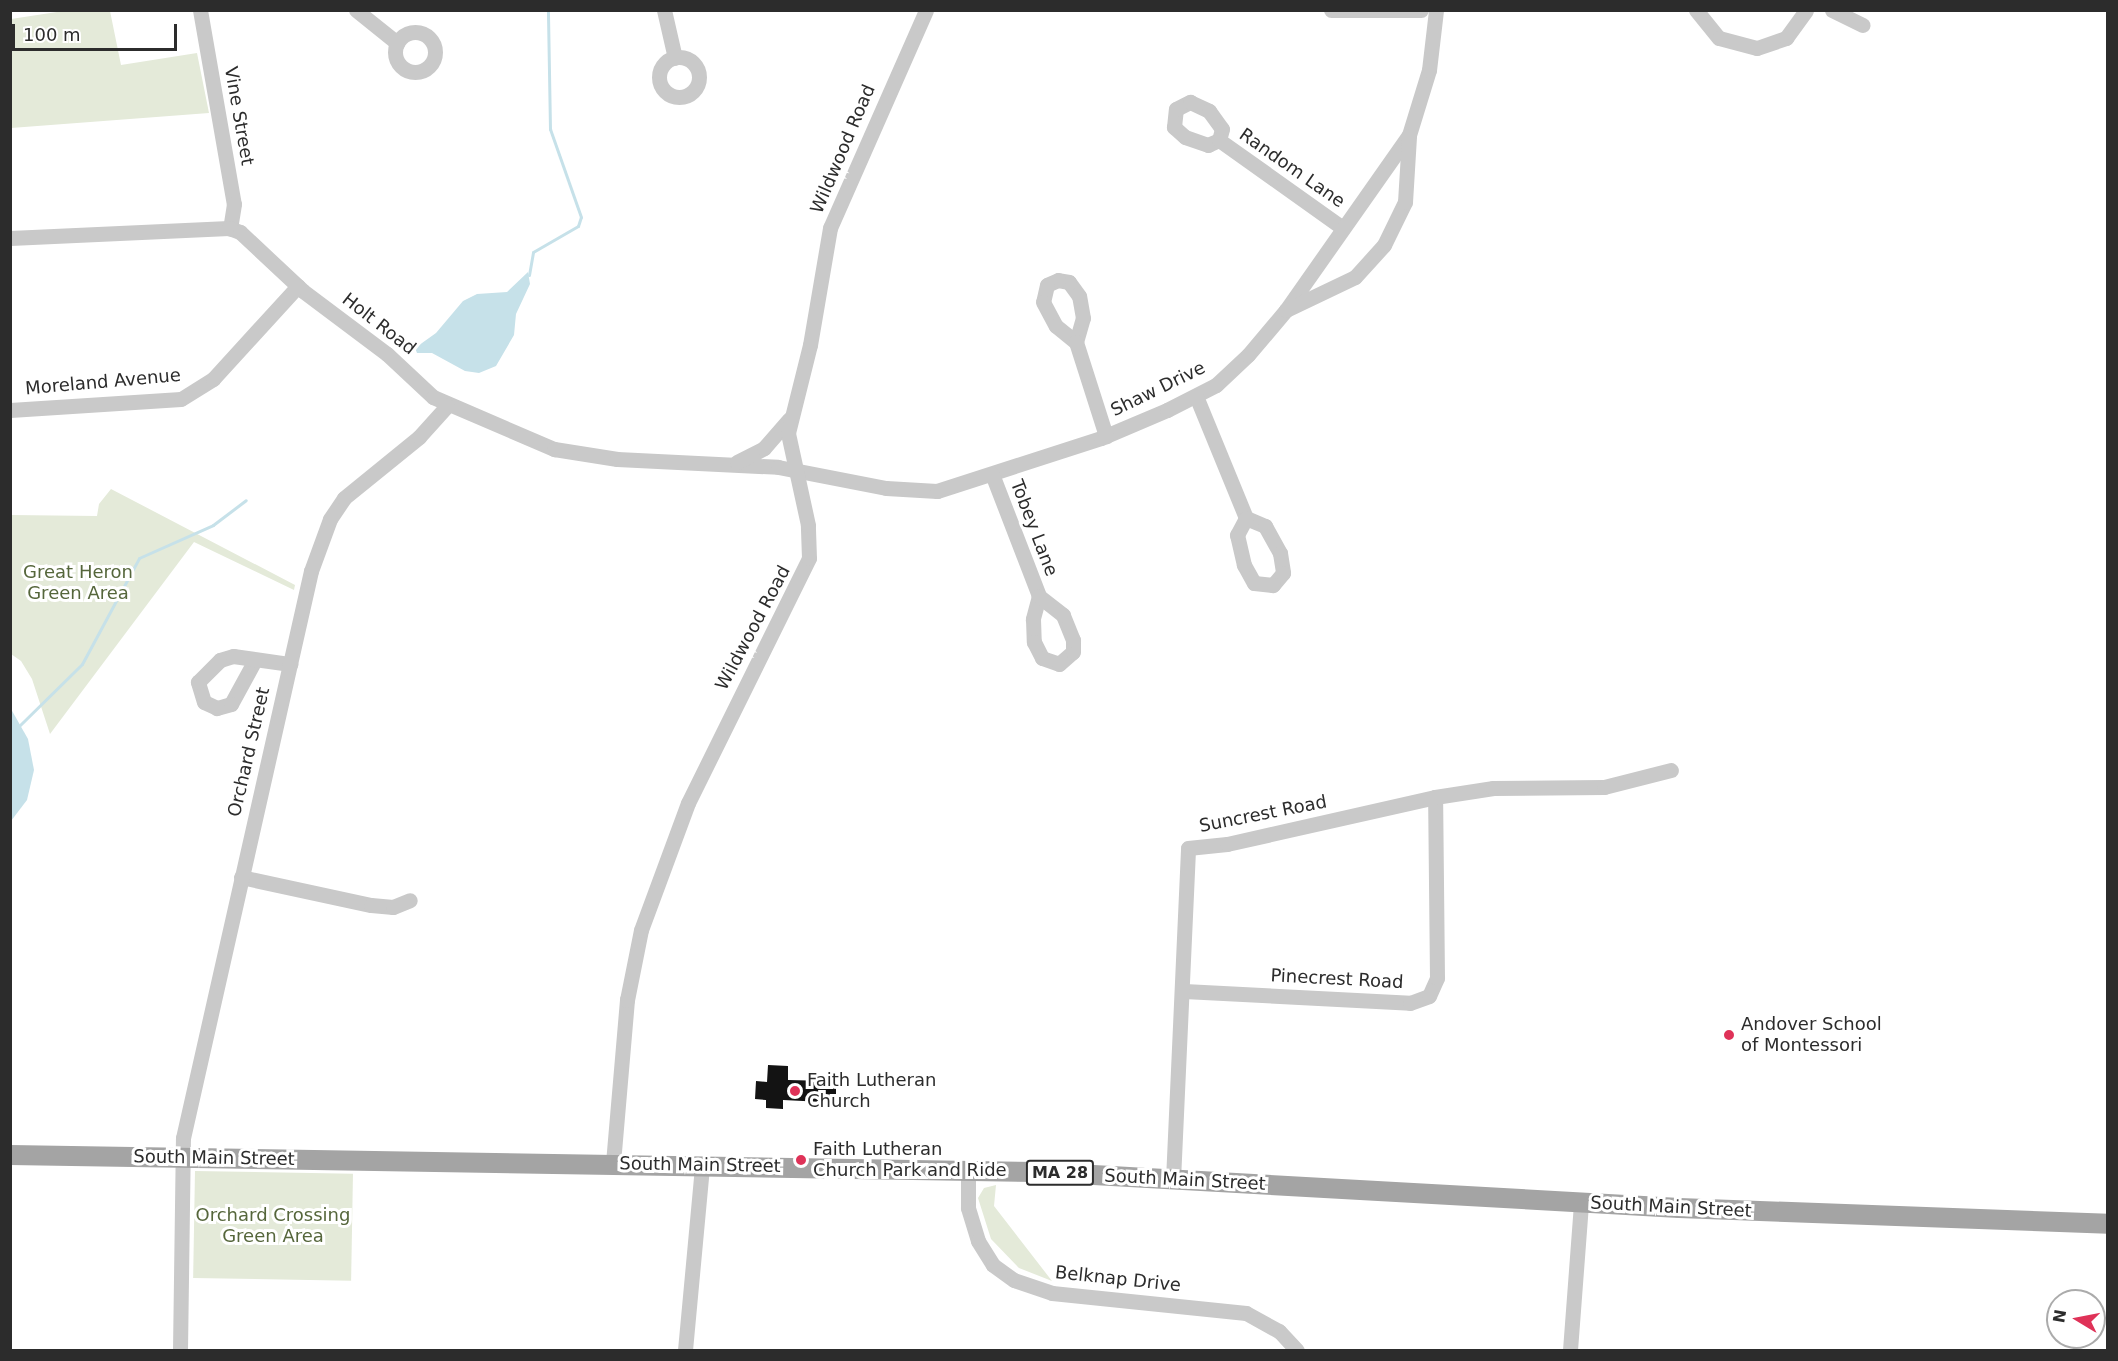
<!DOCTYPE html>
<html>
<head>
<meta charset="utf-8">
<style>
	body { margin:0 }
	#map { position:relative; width:2118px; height:1361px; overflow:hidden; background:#fff; font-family:"DejaVu Sans",sans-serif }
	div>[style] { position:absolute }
	.green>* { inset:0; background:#e4ead9; transform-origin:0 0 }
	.water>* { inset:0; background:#c6e1e9 }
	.stream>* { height:3px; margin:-1.5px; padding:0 1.5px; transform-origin:1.5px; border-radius:1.5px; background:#c6e1e9 }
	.building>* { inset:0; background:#131313 }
	.minor>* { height:15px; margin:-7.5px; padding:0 7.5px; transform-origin:7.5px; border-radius:7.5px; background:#c9c9c9 }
	.minor>.ring { margin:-7.5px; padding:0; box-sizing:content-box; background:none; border:15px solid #c9c9c9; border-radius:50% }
	.major>* { height:20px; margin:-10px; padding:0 10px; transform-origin:10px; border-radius:10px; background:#a4a4a4 }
	.dots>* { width:16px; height:16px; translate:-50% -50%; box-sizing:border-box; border:3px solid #fff; border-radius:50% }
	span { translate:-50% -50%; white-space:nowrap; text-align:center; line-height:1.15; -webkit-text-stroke:6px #fff; paint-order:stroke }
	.shield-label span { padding:2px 4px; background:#fff; border:2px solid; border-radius:4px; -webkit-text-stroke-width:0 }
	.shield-label { font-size:16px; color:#2c2c2c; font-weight:700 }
	.street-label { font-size:18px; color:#2c2c2c }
	.park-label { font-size:18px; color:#55663b }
	.poi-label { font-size:18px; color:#2c2c2c }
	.left { translate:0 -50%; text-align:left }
	.frame { position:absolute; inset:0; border:12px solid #2c2c2c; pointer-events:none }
	.north { position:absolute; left:2046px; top:1289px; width:60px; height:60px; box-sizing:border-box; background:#fff; border:2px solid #ababab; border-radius:50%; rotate:280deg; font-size:16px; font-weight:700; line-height:24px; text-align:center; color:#2c2c2c }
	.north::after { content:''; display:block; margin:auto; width:21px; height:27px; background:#df3258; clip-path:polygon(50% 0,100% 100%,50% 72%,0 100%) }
	.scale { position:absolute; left:12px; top:24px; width:165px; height:27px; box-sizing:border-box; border:3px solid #2c2c2c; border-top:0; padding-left:8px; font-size:18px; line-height:21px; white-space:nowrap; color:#2c2c2c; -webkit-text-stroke:4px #fff; paint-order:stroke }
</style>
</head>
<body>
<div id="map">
	<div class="green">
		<i style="clip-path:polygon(70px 10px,110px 11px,121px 65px,197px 53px,209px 113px,11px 128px,11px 19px)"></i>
		<i style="clip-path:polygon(111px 489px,295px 585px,294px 590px,194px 542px,50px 734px,32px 679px,21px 661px,11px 654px,11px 515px,97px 516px,99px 504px)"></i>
		<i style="left:195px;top:1171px;width:158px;height:107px;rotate:1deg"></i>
		<i style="clip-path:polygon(996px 1185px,994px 1206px,1052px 1281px,1019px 1268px,991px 1239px,978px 1198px,984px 1188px)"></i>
	</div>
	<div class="water">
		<i style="clip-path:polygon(528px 272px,530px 284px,516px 314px,514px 335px,496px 366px,479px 373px,465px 371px,432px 353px,417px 353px,415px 348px,436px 333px,463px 301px,477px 294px,507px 292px)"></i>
		<i style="clip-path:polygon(11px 709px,28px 739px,34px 770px,27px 800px,11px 821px)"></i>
	</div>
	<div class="stream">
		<i style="left:529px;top:275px;width:23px;rotate:-80deg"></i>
		<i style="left:533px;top:252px;width:52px;rotate:-30deg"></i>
		<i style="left:578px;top:226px;width:9px;rotate:-72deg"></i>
		<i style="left:581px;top:217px;width:93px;rotate:-109.4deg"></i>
		<i style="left:550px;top:129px;width:119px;rotate:-91deg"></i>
		<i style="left:20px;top:725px;width:87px;rotate:-44.5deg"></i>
		<i style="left:82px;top:664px;width:120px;rotate:-61.7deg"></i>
		<i style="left:139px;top:558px;width:81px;rotate:-24deg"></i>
		<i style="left:213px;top:525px;width:41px;rotate:-37.1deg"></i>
	</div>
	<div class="building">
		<i style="clip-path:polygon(768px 1065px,788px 1066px,788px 1080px,829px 1081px,836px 1085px,836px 1098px,823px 1109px,823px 1102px,783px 1100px,783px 1109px,766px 1108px,766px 1100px,755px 1099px,756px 1081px,767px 1082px)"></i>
	</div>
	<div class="minor">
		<i style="left:200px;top:10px;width:197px;rotate:80.1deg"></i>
		<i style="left:234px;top:204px;width:25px;rotate:99deg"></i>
		<i style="left:356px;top:10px;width:53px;rotate:38.8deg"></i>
		<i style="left:664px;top:10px;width:49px;rotate:77.1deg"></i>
		<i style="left:1331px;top:10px;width:90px"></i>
		<i style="left:1696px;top:10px;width:36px;rotate:51deg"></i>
		<i style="left:1719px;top:38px;width:39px;rotate:15deg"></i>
		<i style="left:1757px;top:48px;width:31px;rotate:-19deg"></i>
		<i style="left:1786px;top:38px;width:34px;rotate:-54deg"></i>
		<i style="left:1832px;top:10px;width:34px;rotate:26deg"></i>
		<i class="ring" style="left:395px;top:32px;width:25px;height:25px"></i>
		<i class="ring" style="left:659px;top:57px;width:25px;height:25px"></i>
		<i style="left:1219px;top:140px;width:12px;rotate:156deg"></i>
		<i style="left:1208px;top:145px;width:24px;rotate:-161deg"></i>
		<i style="left:1185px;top:137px;width:15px;rotate:-138deg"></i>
		<i style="left:1174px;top:127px;width:18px;rotate:-84deg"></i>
		<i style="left:1176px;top:109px;width:16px;rotate:-27deg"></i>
		<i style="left:1190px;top:102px;width:21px;rotate:25deg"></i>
		<i style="left:1209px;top:111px;width:22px;rotate:54deg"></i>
		<i style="left:1222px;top:129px;width:11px;rotate:105deg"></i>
		<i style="left:1219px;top:140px;width:152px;rotate:35.4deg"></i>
		<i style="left:10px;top:238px;width:219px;rotate:-2.6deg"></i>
		<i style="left:229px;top:228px;width:12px;rotate:20deg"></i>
		<i style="left:240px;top:232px;width:86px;rotate:43.1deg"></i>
		<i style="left:303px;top:291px;width:105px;rotate:36.9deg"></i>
		<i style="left:387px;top:354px;width:63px;rotate:43.1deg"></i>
		<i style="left:433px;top:397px;width:132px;rotate:23.3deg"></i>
		<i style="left:554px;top:449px;width:64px;rotate:9deg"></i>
		<i style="left:617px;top:459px;width:161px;rotate:2.8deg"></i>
		<i style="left:778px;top:467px;width:110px;rotate:11deg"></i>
		<i style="left:886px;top:488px;width:51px;rotate:3.4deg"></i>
		<i style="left:937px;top:491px;width:172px;rotate:-17.9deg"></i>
		<i style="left:1101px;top:438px;width:72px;rotate:-23deg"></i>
		<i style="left:1167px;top:410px;width:55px;rotate:-27deg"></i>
		<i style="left:1216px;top:385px;width:44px;rotate:-43.2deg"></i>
		<i style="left:1248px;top:355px;width:59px;rotate:-49.8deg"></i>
		<i style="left:1286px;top:310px;width:214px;rotate:-54.9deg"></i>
		<i style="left:1409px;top:135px;width:68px;rotate:-72.9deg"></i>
		<i style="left:1429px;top:70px;width:60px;rotate:-83.3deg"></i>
		<i style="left:1286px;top:310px;width:76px;rotate:-25.6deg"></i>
		<i style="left:1355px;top:277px;width:43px;rotate:-47.8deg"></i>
		<i style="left:1384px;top:245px;width:48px;rotate:-64deg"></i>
		<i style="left:1405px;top:202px;width:66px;rotate:-86.5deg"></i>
		<i style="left:1076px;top:342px;width:25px;rotate:-74deg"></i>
		<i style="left:1083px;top:318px;width:22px;rotate:-100deg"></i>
		<i style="left:1079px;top:296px;width:17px;rotate:-126deg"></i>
		<i style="left:1069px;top:282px;width:11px;rotate:-170deg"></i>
		<i style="left:1058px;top:280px;width:12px;rotate:156deg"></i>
		<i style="left:1047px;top:285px;width:17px;rotate:103deg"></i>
		<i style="left:1043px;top:302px;width:27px;rotate:62deg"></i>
		<i style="left:1056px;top:326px;width:26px;rotate:39deg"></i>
		<i style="left:1076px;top:342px;width:99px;rotate:72.3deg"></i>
		<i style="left:1196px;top:396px;width:132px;rotate:67.7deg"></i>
		<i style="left:1246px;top:518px;width:21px;rotate:23deg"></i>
		<i style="left:1265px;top:526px;width:31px;rotate:61deg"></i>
		<i style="left:1280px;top:553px;width:20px;rotate:81deg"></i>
		<i style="left:1283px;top:573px;width:16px;rotate:130deg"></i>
		<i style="left:1273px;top:585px;width:19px;rotate:-174deg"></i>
		<i style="left:1254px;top:583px;width:21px;rotate:-119deg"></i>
		<i style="left:1244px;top:565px;width:31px;rotate:-103deg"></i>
		<i style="left:1237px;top:535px;width:19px;rotate:-62deg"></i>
		<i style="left:10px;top:410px;width:171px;rotate:-3.7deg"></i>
		<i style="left:181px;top:399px;width:38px;rotate:-32deg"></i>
		<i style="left:213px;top:379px;width:126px;rotate:-47.6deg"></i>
		<i style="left:737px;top:462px;width:30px;rotate:-27deg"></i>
		<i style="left:764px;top:448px;width:38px;rotate:-49deg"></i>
		<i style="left:992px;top:474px;width:131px;rotate:68.9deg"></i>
		<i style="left:1039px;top:596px;width:24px;rotate:105deg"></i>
		<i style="left:1033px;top:619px;width:23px;rotate:88deg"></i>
		<i style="left:1034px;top:642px;width:18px;rotate:63deg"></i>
		<i style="left:1042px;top:658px;width:18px;rotate:19deg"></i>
		<i style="left:1059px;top:664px;width:18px;rotate:-41deg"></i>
		<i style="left:1073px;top:652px;width:12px;rotate:-90deg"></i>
		<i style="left:1073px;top:640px;width:27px;rotate:-112deg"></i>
		<i style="left:1063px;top:615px;width:31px;rotate:-142deg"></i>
		<i style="left:255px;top:660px;width:50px;rotate:118.6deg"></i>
		<i style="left:231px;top:704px;width:15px;rotate:164deg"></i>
		<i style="left:217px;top:708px;width:14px;rotate:-155deg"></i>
		<i style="left:204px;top:702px;width:21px;rotate:-107deg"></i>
		<i style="left:198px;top:682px;width:31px;rotate:-45deg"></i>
		<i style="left:220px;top:660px;width:14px;rotate:-17deg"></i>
		<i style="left:233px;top:656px;width:58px;rotate:8deg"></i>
		<i style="left:241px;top:877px;width:133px;rotate:12.2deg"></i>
		<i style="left:371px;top:905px;width:22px;rotate:5deg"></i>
		<i style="left:393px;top:907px;width:18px;rotate:-22deg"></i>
		<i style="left:1184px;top:991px;width:226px;rotate:3deg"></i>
		<i style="left:1410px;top:1003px;width:20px;rotate:-20deg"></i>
		<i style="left:1429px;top:996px;width:20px;rotate:-66deg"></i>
		<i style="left:1437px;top:978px;width:181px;rotate:-90.6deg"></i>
		<i style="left:613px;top:1163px;width:164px;rotate:-85.1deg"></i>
		<i style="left:627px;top:1000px;width:71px;rotate:-78.7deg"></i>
		<i style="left:641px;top:930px;width:135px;rotate:-69.7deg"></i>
		<i style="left:688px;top:803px;width:273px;rotate:-63.7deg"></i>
		<i style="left:809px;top:558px;width:33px;rotate:-92deg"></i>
		<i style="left:808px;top:525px;width:94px;rotate:-102.3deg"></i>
		<i style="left:788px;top:433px;width:91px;rotate:-76deg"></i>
		<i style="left:810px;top:345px;width:119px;rotate:-80.3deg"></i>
		<i style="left:830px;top:228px;width:238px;rotate:-66.2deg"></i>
		<i style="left:968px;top:1169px;width:39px;rotate:90deg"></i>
		<i style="left:968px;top:1208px;width:34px;rotate:73deg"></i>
		<i style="left:978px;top:1241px;width:28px;rotate:58deg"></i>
		<i style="left:993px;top:1265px;width:26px;rotate:36deg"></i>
		<i style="left:1014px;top:1280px;width:40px;rotate:18.9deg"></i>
		<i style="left:1052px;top:1293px;width:195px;rotate:5.9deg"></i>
		<i style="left:1246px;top:1313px;width:38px;rotate:29deg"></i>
		<i style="left:1279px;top:1331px;width:26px;rotate:47deg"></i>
		<i style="left:1173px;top:1180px;width:332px;rotate:-87.4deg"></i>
		<i style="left:1188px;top:848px;width:39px;rotate:-6deg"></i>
		<i style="left:1227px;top:844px;width:213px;rotate:-12.7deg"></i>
		<i style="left:1435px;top:797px;width:59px;rotate:-8.8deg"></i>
		<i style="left:1493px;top:788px;width:111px;rotate:-0.5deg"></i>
		<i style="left:1604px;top:787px;width:69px;rotate:-14.2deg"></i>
		<i style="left:180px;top:1350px;width:212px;rotate:-89.2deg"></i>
		<i style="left:183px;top:1138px;width:581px;rotate:-77.28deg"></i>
		<i style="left:311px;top:571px;width:55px;rotate:-69.9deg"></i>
		<i style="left:330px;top:519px;width:25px;rotate:-56deg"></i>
		<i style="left:344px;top:498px;width:97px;rotate:-39.1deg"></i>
		<i style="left:419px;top:437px;width:42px;rotate:-47.9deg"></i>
		<i style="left:685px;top:1350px;width:186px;rotate:-84.7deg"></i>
		<i style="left:1570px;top:1350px;width:147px;rotate:-85.7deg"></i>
	</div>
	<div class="major">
		<i style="left:10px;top:1155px;width:1030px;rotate:0.95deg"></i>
		<i style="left:1040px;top:1172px;width:640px;rotate:3.22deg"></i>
		<i style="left:1679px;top:1208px;width:429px;rotate:2.1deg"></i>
	</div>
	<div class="dots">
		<i style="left:1729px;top:1035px;background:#df3258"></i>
		<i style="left:795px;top:1091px;background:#df3258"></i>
		<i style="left:801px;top:1160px;background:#df3258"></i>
	</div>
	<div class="shield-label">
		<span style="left:1060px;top:1173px">MA 28</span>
	</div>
	<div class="street-label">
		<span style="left:239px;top:116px;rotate:80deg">Vine Street</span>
		<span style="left:843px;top:149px;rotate:-67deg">Wildwood Road</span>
		<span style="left:1292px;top:168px;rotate:35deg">Random Lane</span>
		<span style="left:379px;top:324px;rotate:38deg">Holt Road</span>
		<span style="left:103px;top:382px;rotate:-5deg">Moreland Avenue</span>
		<span style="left:1158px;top:389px;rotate:-26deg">Shaw Drive</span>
		<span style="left:1034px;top:528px;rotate:69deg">Tobey Lane</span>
		<span style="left:753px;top:628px;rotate:-62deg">Wildwood Road</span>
		<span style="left:249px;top:752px;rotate:-77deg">Orchard Street</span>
		<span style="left:1263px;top:814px;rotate:-11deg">Suncrest Road</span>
		<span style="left:1337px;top:979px;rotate:3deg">Pinecrest Road</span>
		<span style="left:214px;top:1158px;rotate:1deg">South Main Street</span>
		<span style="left:700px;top:1165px;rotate:1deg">South Main Street</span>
		<span style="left:1185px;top:1180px;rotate:3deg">South Main Street</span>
		<span style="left:1671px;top:1207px;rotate:3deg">South Main Street</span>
		<span style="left:1118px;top:1279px;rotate:6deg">Belknap Drive</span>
	</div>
	<div class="park-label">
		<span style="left:78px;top:583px">Great Heron<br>Green Area</span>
		<span style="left:273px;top:1226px">Orchard Crossing<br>Green Area</span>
	</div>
	<div class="poi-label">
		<span class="left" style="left:1741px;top:1035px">Andover School<br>of Montessori</span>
		<span class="left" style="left:807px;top:1091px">Faith Lutheran<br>Church</span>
		<span class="left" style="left:813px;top:1160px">Faith Lutheran<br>Church Park and Ride</span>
	</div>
	<div class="frame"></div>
	<div class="north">N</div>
	<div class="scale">100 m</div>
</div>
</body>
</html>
